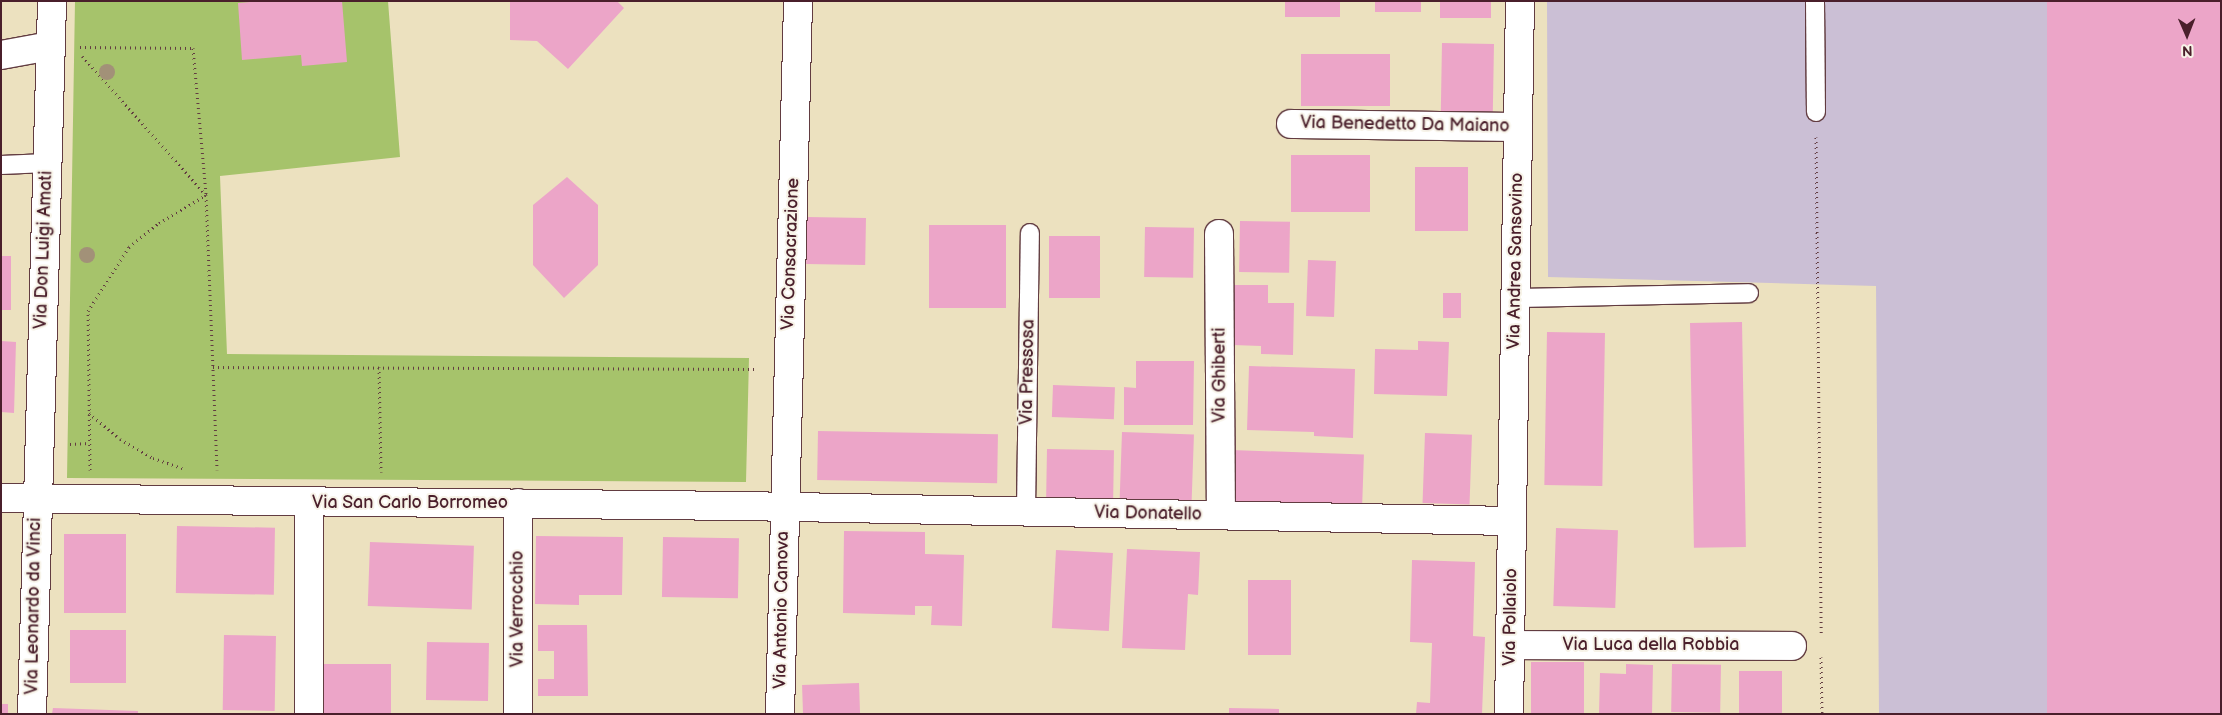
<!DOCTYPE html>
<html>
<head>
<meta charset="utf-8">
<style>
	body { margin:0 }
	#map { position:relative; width:2222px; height:715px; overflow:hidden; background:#ece1bf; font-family:"Balsamiq Sans",sans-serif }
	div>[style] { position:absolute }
	.industrial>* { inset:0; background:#cbbfd5 }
	.green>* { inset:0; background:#a6c36b }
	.building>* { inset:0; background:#eca5c8; transform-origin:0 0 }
	.path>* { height:3px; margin-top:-1.5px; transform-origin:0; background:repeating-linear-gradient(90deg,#623c41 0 1px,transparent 0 5px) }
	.roads { filter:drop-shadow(1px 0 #623c41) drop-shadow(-1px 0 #623c41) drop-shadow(0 1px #623c41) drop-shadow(0 -1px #623c41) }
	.lane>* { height:18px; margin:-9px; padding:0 9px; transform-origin:9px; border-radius:9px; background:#fff }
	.street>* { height:28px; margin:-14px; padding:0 14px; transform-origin:14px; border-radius:14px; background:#fff }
	.trees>* { width:16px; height:16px; margin:-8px; border-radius:50%; background:#a29178 }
	span { translate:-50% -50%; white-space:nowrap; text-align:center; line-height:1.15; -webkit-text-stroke:4px #f7f3e8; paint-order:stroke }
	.street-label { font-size:18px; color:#4a1f2b }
	.frame { position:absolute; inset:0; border:2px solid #4a1f2b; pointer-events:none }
	.north { position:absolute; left:2162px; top:10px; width:50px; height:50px; -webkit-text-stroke:4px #f7f3e8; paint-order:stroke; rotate:179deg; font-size:14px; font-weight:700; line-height:20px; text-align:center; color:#4a1f2b }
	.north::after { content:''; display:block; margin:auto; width:18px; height:22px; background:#4a1f2b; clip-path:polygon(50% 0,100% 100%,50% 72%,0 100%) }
</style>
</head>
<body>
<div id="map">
	<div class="industrial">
		<i style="clip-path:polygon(1547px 1px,2221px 1px,2221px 714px,1879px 714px,1876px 286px,1548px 277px)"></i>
	</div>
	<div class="green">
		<i style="clip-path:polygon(75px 1px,388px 1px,400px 157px,220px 176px,227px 354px,749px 358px,746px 482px,67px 478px)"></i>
	</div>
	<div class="building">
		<i style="clip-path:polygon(261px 1px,342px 1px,347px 62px,302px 66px,301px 55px,242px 60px,238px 3px)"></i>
		<i style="clip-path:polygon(510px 1px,617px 1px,624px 8px,568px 69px,537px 41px,510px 40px)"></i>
		<i style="left:1285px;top:1px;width:55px;height:16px"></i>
		<i style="left:1375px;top:1px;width:46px;height:11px"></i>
		<i style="left:1440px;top:1px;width:51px;height:17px"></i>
		<i style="left:2047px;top:1px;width:174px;height:713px"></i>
		<i style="left:1442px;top:43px;width:52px;height:69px;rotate:1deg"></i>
		<i style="left:1301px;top:54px;width:89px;height:52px"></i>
		<i style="left:1370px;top:155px;width:57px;height:79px;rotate:90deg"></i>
		<i style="left:1415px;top:167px;width:53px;height:64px"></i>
		<i style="clip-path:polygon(567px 177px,598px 205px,598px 265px,564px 298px,533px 265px,533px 205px)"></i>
		<i style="left:807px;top:217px;width:59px;height:47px;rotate:1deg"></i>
		<i style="left:1240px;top:221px;width:50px;height:51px;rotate:1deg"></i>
		<i style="left:929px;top:225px;width:77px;height:83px"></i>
		<i style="left:1145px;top:227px;width:49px;height:50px;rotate:1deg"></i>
		<i style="left:1100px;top:236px;width:62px;height:51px;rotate:90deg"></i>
		<i style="left:1px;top:256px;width:10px;height:54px"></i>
		<i style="left:1308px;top:260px;width:28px;height:56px;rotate:2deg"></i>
		<i style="clip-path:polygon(1234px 285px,1268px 285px,1268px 303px,1294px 303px,1293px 355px,1261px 354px,1261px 346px,1233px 345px)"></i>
		<i style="left:1461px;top:293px;width:25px;height:18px;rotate:90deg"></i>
		<i style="left:1742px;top:322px;width:225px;height:52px;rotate:89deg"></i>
		<i style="left:1547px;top:332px;width:58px;height:153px;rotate:1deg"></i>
		<i style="clip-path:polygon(1px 341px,16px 342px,14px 413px,1px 412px)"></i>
		<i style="clip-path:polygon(1418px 341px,1449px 342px,1447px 396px,1374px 394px,1375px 349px,1418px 350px)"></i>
		<i style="clip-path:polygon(1136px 361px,1194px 361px,1193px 425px,1124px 425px,1124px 387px,1136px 388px)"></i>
		<i style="clip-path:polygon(1249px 366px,1355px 369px,1353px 438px,1314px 436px,1314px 432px,1247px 430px)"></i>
		<i style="left:1053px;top:385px;width:62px;height:32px;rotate:2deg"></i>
		<i style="left:818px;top:431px;width:180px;height:49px;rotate:1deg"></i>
		<i style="left:1122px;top:432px;width:72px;height:69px;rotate:2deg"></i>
		<i style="left:1425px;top:433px;width:47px;height:70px;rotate:2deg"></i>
		<i style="left:1047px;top:449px;width:67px;height:52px;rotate:1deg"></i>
		<i style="left:1232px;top:450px;width:132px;height:51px;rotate:2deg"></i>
		<i style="left:177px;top:526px;width:98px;height:67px;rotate:1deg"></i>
		<i style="left:1556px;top:528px;width:62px;height:78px;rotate:2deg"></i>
		<i style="clip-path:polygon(844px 531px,925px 532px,925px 554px,964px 555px,962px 626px,931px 625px,932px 606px,915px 606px,915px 615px,843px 613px)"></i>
		<i style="left:64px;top:534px;width:62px;height:79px"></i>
		<i style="clip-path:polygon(536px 536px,623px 537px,622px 595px,579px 595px,579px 605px,535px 604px)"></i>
		<i style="left:663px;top:537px;width:76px;height:60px;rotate:1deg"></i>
		<i style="left:370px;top:542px;width:104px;height:64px;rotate:2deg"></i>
		<i style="clip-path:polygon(1127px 549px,1200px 552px,1198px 595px,1188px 594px,1185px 650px,1122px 648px)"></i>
		<i style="left:1056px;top:550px;width:57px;height:78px;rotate:3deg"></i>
		<i style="clip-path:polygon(1412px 560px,1475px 562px,1473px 636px,1485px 637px,1482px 714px,1416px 714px,1417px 702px,1430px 703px,1432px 643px,1410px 642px)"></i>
		<i style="left:1248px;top:580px;width:43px;height:75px"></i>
		<i style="clip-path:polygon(538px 625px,587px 625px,588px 696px,538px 696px,538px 679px,554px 679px,554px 651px,538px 651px)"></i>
		<i style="left:70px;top:630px;width:56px;height:53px"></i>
		<i style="left:224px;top:635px;width:52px;height:75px;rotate:1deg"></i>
		<i style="left:427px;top:642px;width:62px;height:58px;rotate:1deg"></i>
		<i style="left:1531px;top:662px;width:53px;height:52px"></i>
		<i style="left:391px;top:664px;width:50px;height:67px;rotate:90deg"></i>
		<i style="clip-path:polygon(1626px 664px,1653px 665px,1652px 714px,1599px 714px,1600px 673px,1626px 674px)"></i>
		<i style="left:1672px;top:664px;width:49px;height:48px;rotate:1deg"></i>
		<i style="left:1782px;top:671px;width:43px;height:43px;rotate:90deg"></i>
		<i style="left:859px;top:683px;width:31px;height:57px;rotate:88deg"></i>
		<i style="left:1px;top:704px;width:7px;height:10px"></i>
		<i style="clip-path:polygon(53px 708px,138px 711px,138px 714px,52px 714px)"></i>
		<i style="clip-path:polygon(1229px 708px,1279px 709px,1279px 714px,1229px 714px)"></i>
	</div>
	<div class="path">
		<i style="left:80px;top:47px;width:113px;rotate:0.5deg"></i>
		<i style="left:193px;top:48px;width:148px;rotate:84.9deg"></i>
		<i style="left:206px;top:195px;width:186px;rotate:-131.7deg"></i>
		<i style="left:1816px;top:137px;width:499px;rotate:89.4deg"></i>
		<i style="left:213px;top:367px;width:545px;rotate:0.21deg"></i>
		<i style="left:379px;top:367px;width:105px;rotate:88.9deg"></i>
		<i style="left:89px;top:413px;width:40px;rotate:40deg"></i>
		<i style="left:120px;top:439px;width:38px;rotate:30deg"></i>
		<i style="left:153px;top:458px;width:31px;rotate:19deg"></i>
		<i style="left:70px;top:444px;width:19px;rotate:-3deg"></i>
		<i style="left:90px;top:470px;width:159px;rotate:-90.7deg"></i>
		<i style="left:88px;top:311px;width:76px;rotate:-57.4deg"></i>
		<i style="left:129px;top:247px;width:38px;rotate:-39deg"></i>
		<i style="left:159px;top:223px;width:55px;rotate:-30.8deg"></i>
		<i style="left:206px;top:195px;width:275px;rotate:87.7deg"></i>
		<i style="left:1821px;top:657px;width:57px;rotate:89deg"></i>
	</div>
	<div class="roads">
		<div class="lane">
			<i style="left:1815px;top:1px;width:111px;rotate:89.5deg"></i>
			<i style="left:1px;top:165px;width:46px;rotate:-2.5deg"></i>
			<i style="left:1516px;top:298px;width:233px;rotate:-1.2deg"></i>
			<i style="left:1026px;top:511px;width:278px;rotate:-89.2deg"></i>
		</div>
		<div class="street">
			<i style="left:1px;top:55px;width:50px;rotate:-10.4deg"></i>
			<i style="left:1291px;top:124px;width:227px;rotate:0.8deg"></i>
			<i style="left:1219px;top:234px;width:281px;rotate:89.6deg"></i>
			<i style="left:1px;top:498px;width:741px;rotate:0.62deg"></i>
			<i style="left:742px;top:506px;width:770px;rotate:1.12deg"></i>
			<i style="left:1510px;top:645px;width:282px;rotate:0.2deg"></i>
			<i style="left:32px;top:714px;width:713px;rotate:-88.39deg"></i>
			<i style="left:309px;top:714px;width:212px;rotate:-90deg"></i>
			<i style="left:518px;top:714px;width:211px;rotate:-90deg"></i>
			<i style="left:780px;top:714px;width:713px;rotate:-88.55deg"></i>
			<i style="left:1509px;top:714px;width:713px;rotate:-89.12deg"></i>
		</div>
	</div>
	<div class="trees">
		<i style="left:107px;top:72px"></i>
		<i style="left:87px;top:255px"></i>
	</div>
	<div class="street-label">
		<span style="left:1405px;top:125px;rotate:1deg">Via Benedetto Da Maiano</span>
		<span style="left:44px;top:250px;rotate:-88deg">Via Don Luigi Amati</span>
		<span style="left:791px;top:254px;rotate:-88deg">Via Consacrazione</span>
		<span style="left:1516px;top:261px;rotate:-89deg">Via Andrea Sansovino</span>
		<span style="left:1028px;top:372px;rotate:-89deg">Via Pressosa</span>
		<span style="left:1220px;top:375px;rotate:-90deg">Via Ghiberti</span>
		<span style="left:410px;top:503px">Via San Carlo Borromeo</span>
		<span style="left:1148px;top:514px;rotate:1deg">Via Donatello</span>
		<span style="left:34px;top:606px;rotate:-89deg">Via Leonardo da Vinci</span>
		<span style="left:518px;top:609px;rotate:-90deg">Via Verrocchio</span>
		<span style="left:782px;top:610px;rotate:-89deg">Via Antonio Canova</span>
		<span style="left:1511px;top:617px;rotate:-89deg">Via Pollaiolo</span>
		<span style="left:1651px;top:645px">Via Luca della Robbia</span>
	</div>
	<div class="frame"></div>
	<div class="north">N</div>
</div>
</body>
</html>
